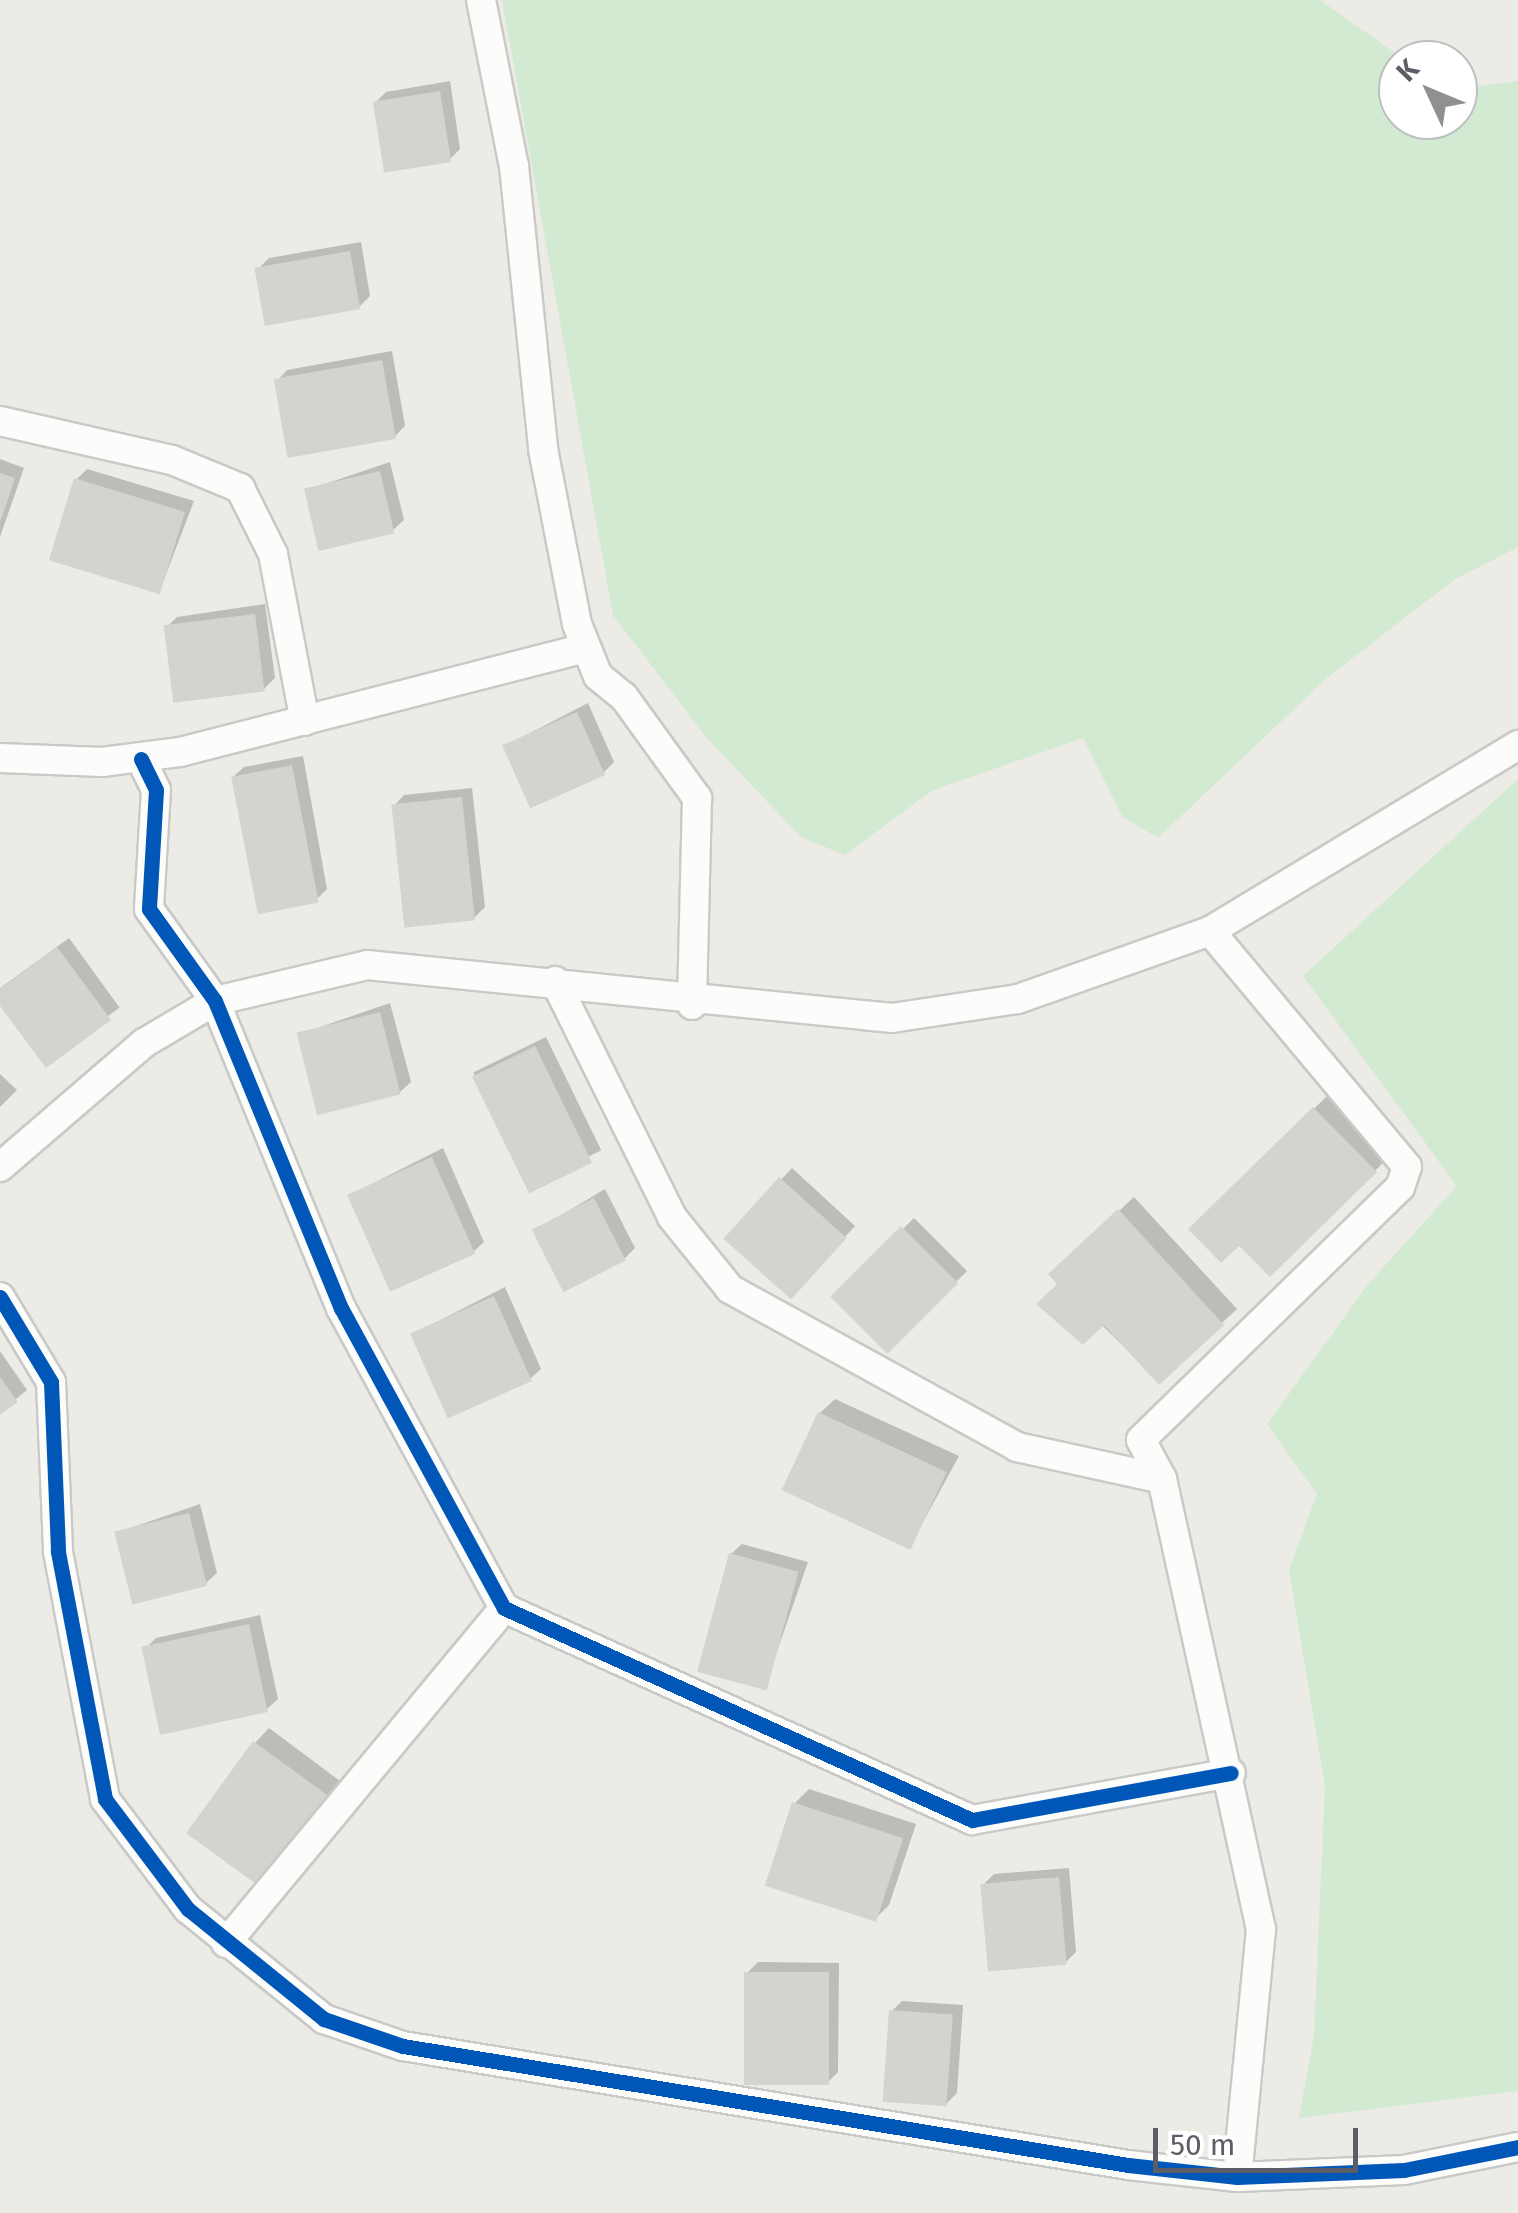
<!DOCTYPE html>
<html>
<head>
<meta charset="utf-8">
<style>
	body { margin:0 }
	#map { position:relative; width:1518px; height:2213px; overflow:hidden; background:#ecebe6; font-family:"Fira Sans",sans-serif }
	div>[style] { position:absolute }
	.green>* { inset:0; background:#d2ead1 }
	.shadow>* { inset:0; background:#0003; transform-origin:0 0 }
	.building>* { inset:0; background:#d4d3d0; transform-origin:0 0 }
	.roads { filter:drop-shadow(2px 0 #c9c9c8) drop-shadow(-2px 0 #c9c9c8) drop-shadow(0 2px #c9c9c8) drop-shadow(0 -2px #c9c9c8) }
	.minor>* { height:28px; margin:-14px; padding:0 14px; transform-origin:14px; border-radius:14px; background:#fcfcfb }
	.cycleway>* { height:15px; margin:-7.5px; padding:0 7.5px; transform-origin:7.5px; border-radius:7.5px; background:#0057b8 }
	span { translate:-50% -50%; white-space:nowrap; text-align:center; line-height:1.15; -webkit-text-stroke:9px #fff; paint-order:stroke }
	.north { position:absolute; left:1378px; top:40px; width:100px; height:100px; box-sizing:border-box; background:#fff; border:2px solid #bdbfc1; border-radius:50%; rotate:314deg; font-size:28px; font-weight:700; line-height:40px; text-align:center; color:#5b5f65 }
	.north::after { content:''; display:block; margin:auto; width:35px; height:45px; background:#8e9092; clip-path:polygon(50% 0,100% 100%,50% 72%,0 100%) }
	.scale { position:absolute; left:1153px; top:2128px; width:205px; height:45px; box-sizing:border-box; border:5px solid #5b5f65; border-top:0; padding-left:12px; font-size:30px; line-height:35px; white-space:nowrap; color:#5b5f65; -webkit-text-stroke:8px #fff; paint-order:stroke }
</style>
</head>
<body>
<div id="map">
	<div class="green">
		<i style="clip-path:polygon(502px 0,1320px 0,1405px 60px,1398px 60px,1398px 120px,1458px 120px,1458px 89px,1518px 81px,1518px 547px,1454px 580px,1328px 677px,1158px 838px,1122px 816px,1083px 738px,933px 790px,845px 855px,801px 837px,705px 736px,613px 615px)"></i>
		<i style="clip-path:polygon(1518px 779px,1518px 2091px,1299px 2118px,1314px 2035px,1325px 1787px,1289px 1570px,1317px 1494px,1267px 1424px,1369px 1283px,1457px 1186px,1303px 976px)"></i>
	</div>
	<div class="shadow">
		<i style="clip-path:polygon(450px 81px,460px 149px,450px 159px,376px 102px,386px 92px)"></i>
		<i style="clip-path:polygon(361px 242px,370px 296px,359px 307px,258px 269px,269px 258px)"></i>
		<i style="clip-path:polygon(392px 351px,405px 426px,395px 436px,277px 381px,287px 370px)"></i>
		<i style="clip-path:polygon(0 459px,24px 468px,0 537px)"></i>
		<i style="clip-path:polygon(390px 462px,404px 520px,393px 530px,307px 490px)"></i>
		<i style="clip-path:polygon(87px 469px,194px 501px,160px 590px,76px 480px)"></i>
		<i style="clip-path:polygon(265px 604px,275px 678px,264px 689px,166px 628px,177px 617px)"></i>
		<i style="clip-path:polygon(588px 703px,614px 762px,604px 772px,505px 746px)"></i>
		<i style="clip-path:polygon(303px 756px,327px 889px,316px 900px,233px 777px,244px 767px)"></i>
		<i style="clip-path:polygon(472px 788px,485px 907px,474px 918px,394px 806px,404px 795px)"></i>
		<i style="left:69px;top:938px;width:86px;height:87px;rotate:54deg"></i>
		<i style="clip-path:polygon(390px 1003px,411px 1082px,400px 1092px,300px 1034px)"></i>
		<i style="left:546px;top:1037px;width:126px;height:81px;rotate:64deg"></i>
		<i style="clip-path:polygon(0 1074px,17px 1090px,0 1107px)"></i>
		<i style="clip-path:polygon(1329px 1094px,1390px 1156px,1270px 1274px,1239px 1242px,1192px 1229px)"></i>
		<i style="clip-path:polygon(443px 1148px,484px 1242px,473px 1252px,350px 1195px)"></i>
		<i style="clip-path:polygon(792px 1168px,855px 1226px,800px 1286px,726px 1238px)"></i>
		<i style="clip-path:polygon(605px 1189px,635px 1248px,625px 1258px,535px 1231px)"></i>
		<i style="clip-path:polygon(1134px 1197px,1237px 1309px,1159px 1381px,1060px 1284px,1066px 1260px)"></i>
		<i style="left:914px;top:1218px;width:75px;height:112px;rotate:45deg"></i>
		<i style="clip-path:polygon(505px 1287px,541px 1369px,530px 1379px,413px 1334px)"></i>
		<i style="clip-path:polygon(0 1351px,27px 1390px,0 1412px)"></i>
		<i style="clip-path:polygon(835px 1399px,959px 1456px,910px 1546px,820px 1413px)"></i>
		<i style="clip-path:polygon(200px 1504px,217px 1573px,206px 1583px,116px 1533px)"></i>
		<i style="clip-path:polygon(742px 1544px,808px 1562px,764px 1689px,731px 1554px)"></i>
		<i style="clip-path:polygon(260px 1615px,278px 1699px,267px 1709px,145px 1649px,156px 1638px)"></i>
		<i style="clip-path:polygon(269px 1728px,340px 1781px,274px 1871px,255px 1743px)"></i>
		<i style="clip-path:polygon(809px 1789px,916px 1824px,889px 1905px,875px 1919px,794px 1804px)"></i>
		<i style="clip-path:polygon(1069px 1868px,1076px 1952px,1066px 1962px,983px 1885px,994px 1874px)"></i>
		<i style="clip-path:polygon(758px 1962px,839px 1963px,838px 2072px,827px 2083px,747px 1973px)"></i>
		<i style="clip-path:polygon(902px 2001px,963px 2005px,957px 2093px,946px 2104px,892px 2011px)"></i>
	</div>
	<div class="building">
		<i style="left:440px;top:91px;width:72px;height:68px;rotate:81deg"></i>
		<i style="left:350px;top:251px;width:59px;height:97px;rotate:80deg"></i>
		<i style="left:382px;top:360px;width:80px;height:110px;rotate:80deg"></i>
		<i style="left:380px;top:471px;width:64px;height:78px;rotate:77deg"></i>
		<i style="clip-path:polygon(0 473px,15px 478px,1px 520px,0 520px)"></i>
		<i style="left:74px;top:478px;width:116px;height:86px;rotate:17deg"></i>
		<i style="left:255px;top:614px;width:78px;height:92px;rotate:83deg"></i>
		<i style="left:577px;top:712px;width:69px;height:82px;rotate:66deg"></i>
		<i style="left:292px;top:765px;width:140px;height:62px;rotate:79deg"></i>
		<i style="left:462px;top:797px;width:124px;height:71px;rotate:84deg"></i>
		<i style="clip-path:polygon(57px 947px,111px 1020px,46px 1068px,0 1006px,0 989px)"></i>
		<i style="left:380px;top:1012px;width:85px;height:86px;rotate:76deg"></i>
		<i style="left:535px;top:1046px;width:130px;height:70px;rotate:64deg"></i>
		<i style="clip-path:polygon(1313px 1107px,1377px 1172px,1270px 1277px,1239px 1246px,1221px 1263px,1188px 1229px)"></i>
		<i style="left:432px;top:1157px;width:106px;height:93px;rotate:66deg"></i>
		<i style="left:779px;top:1177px;width:91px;height:83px;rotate:42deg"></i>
		<i style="left:594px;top:1198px;width:70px;height:70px;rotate:63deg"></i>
		<i style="clip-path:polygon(1118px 1209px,1224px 1325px,1159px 1385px,1104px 1325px,1083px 1345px,1036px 1304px,1057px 1284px,1048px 1274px)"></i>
		<i style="left:901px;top:1226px;width:81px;height:100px;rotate:45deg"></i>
		<i style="left:494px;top:1296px;width:93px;height:92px;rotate:66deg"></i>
		<i style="clip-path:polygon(0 1377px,18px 1402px,0 1415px)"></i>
		<i style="left:818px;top:1412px;width:142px;height:86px;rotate:25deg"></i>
		<i style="left:189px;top:1513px;width:75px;height:77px;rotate:76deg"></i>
		<i style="left:729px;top:1553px;width:72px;height:123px;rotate:15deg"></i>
		<i style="left:249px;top:1624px;width:90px;height:110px;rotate:78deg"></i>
		<i style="left:253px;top:1741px;width:93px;height:114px;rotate:36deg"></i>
		<i style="left:792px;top:1802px;width:117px;height:88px;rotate:18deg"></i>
		<i style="left:1059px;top:1877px;width:88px;height:79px;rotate:85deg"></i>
		<i style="left:744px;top:1972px;width:85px;height:113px"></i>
		<i style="left:889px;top:2010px;width:64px;height:92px;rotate:4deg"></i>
	</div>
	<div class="roads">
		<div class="minor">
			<i style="left:481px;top:0;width:169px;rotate:78.8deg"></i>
			<i style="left:514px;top:166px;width:284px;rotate:84.1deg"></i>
			<i style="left:543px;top:449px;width:178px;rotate:79deg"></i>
			<i style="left:577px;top:624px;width:56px;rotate:68deg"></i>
			<i style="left:598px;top:676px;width:33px;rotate:39deg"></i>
			<i style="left:624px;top:697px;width:125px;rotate:54.1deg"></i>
			<i style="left:697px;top:798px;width:207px;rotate:91.4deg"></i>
			<i style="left:0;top:421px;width:176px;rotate:12.8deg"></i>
			<i style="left:172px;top:460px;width:74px;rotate:22.4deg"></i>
			<i style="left:240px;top:488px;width:74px;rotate:63.4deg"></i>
			<i style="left:273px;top:554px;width:170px;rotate:79.2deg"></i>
			<i style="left:0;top:758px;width:102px;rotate:2.2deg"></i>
			<i style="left:102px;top:762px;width:79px;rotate:-7.3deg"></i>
			<i style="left:180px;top:752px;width:418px;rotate:-14.4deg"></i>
			<i style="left:141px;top:759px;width:34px;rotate:64deg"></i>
			<i style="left:156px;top:790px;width:119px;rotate:93.4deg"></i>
			<i style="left:149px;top:909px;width:113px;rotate:54.3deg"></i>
			<i style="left:215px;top:1001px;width:332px;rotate:67.7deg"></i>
			<i style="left:341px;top:1308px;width:341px;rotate:61.5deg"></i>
			<i style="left:504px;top:1608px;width:514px;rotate:24.37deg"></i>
			<i style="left:972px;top:1820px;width:263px;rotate:-10.3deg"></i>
			<i style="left:1210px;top:931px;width:307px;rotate:50.1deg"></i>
			<i style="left:1407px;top:1167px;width:21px;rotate:109deg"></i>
			<i style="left:1400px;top:1187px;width:362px;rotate:135.7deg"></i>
			<i style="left:1141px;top:1440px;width:44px;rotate:61.7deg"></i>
			<i style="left:1162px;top:1479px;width:461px;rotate:77.6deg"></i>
			<i style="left:1261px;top:1929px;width:249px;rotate:95.5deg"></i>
			<i style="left:555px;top:981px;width:263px;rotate:63.6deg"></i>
			<i style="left:672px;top:1217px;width:92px;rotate:51.1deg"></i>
			<i style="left:730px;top:1289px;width:328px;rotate:28.8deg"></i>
			<i style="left:1017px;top:1447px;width:148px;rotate:12.4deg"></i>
			<i style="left:0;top:1167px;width:190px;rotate:-40.7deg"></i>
			<i style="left:144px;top:1043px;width:82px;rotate:-30.6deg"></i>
			<i style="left:215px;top:1001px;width:156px;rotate:-13.3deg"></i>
			<i style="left:367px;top:965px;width:528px;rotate:5.76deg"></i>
			<i style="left:892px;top:1018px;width:127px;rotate:-8.6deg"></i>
			<i style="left:1018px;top:999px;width:204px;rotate:-19.5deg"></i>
			<i style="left:1210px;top:931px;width:360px;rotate:-31.1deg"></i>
			<i style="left:0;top:1297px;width:99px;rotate:59deg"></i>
			<i style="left:51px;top:1382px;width:170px;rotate:87.6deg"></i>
			<i style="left:58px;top:1552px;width:251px;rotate:79.2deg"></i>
			<i style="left:105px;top:1799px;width:138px;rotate:53deg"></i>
			<i style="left:188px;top:1909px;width:175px;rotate:39deg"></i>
			<i style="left:324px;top:2019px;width:83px;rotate:18.9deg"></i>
			<i style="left:403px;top:2046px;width:735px;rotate:9.32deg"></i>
			<i style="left:1128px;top:2165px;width:110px;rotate:6.3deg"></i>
			<i style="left:1237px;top:2177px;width:167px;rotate:-2.4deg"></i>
			<i style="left:1404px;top:2170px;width:116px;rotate:-11.4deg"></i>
			<i style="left:226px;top:1943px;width:435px;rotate:-50.3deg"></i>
		</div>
	</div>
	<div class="cycleway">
		<i style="left:141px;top:759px;width:34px;rotate:64deg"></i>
		<i style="left:156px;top:790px;width:119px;rotate:93.4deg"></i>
		<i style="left:149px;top:909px;width:113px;rotate:54.3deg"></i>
		<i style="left:215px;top:1001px;width:332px;rotate:67.7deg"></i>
		<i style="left:341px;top:1308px;width:341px;rotate:61.5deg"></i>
		<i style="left:504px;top:1608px;width:514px;rotate:24.37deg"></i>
		<i style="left:972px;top:1820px;width:263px;rotate:-10.3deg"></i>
		<i style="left:0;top:1297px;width:99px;rotate:59deg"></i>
		<i style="left:51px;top:1382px;width:170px;rotate:87.6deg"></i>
		<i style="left:58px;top:1552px;width:251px;rotate:79.2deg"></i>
		<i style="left:105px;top:1799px;width:138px;rotate:53deg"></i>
		<i style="left:188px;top:1909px;width:175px;rotate:39deg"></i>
		<i style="left:324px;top:2019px;width:83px;rotate:18.9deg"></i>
		<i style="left:403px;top:2046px;width:735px;rotate:9.32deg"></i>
		<i style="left:1128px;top:2165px;width:110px;rotate:6.3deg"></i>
		<i style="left:1237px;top:2177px;width:167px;rotate:-2.4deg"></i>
		<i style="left:1404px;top:2170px;width:116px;rotate:-11.4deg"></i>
	</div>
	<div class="north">K</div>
	<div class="scale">50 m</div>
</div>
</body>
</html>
